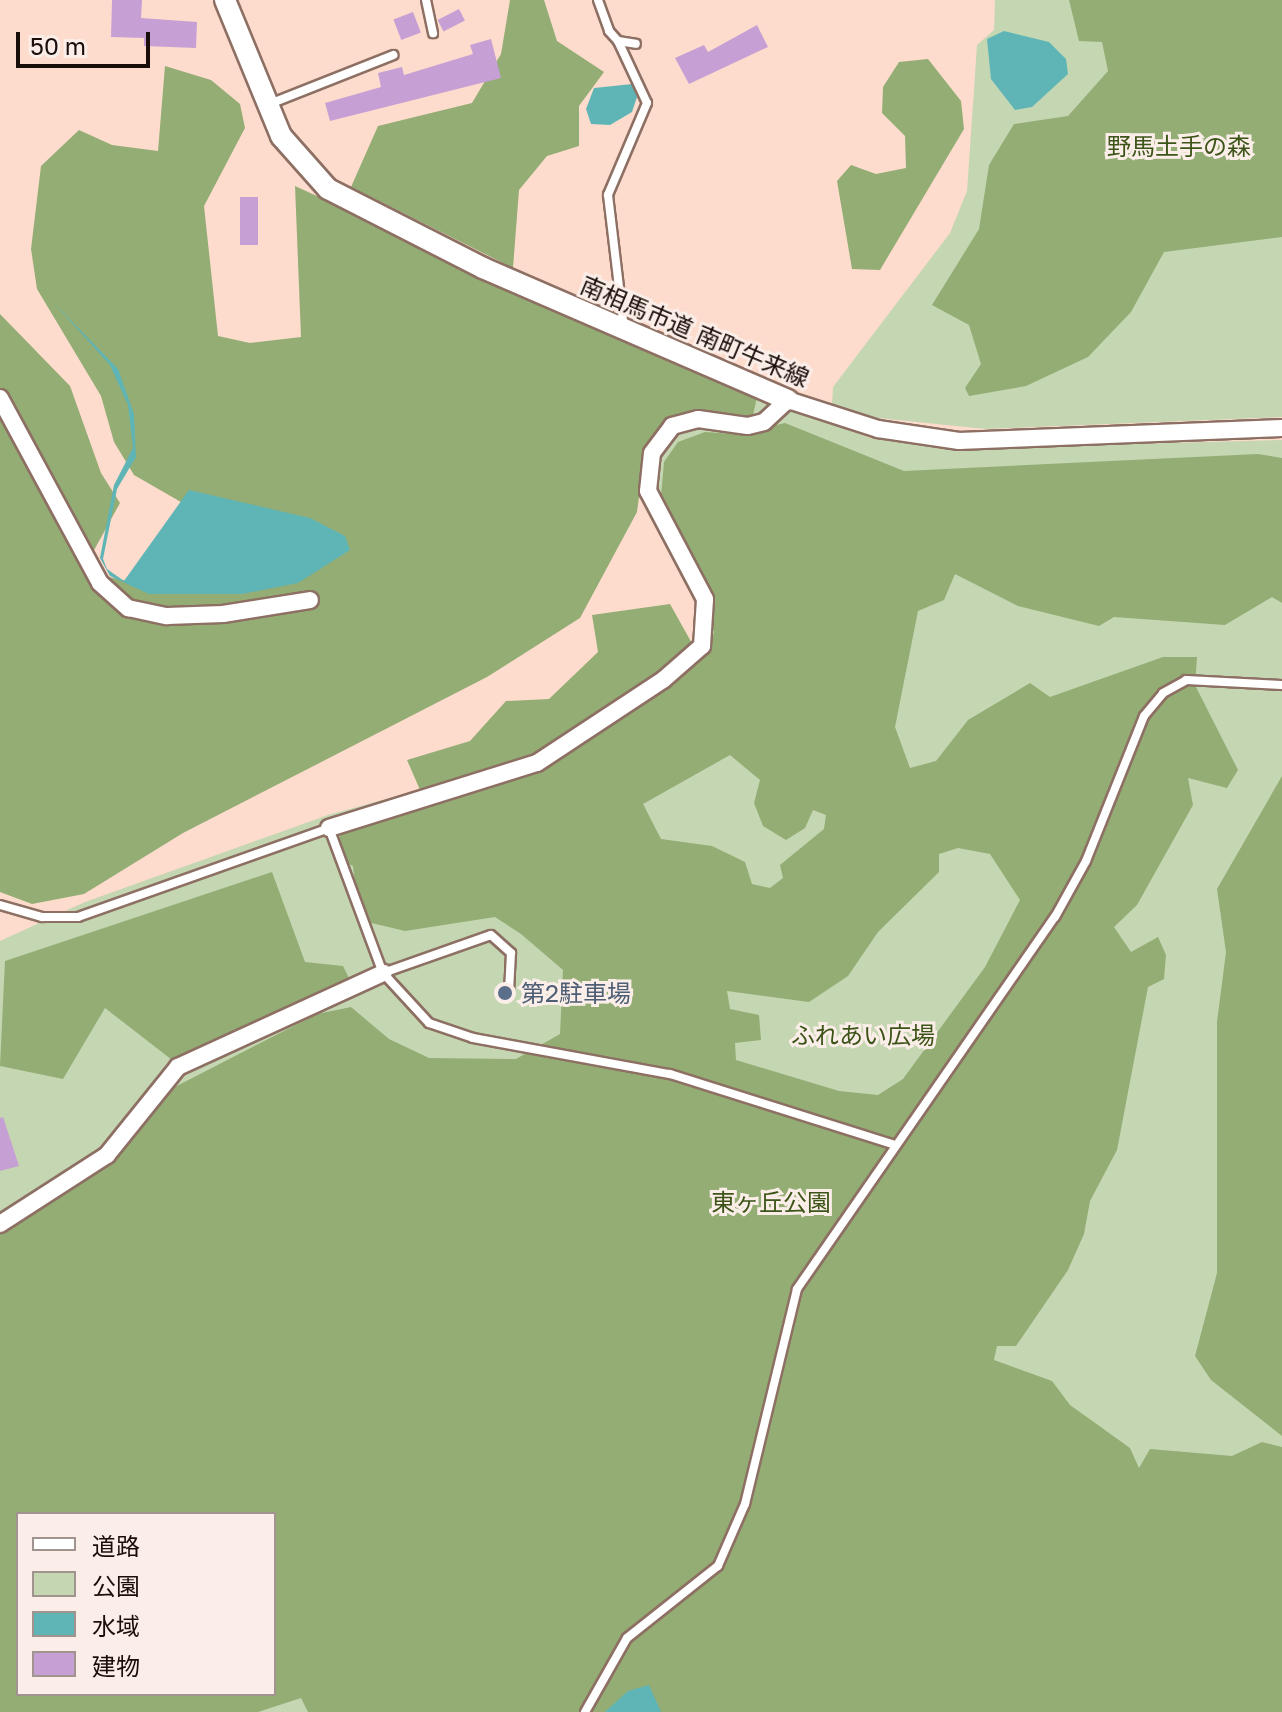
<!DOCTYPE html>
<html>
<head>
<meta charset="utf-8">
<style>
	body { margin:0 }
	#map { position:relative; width:1282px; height:1712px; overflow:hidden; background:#fddccd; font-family:"Golos Text","Noto Sans JP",sans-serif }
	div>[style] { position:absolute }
	.green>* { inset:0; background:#c5d6b3 }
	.forest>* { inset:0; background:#93ad74 }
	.water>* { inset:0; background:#5fb5b6 }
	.building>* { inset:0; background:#c6a0d4; transform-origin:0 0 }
	.roads { filter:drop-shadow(2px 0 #8d7063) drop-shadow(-2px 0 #8d7063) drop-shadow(0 2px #8d7063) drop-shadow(0 -2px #8d7063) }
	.service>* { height:8px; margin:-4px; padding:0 4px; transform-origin:4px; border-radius:4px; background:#fff }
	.minor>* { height:16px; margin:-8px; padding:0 8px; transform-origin:8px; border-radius:8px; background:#fff }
	.tertiary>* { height:20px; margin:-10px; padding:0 10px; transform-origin:10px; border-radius:10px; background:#fff }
	.dots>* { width:22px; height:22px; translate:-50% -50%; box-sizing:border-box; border:4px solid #fbeee8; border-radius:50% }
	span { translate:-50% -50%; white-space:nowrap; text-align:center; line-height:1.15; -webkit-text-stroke:6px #fbeee8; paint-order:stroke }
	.park-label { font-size:24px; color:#3c5418 }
	.street-label { font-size:24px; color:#190e0a }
	.service-label { font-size:24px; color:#4e5e75 }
	.left { translate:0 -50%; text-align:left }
	.legend { position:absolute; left:16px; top:1512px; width:260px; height:184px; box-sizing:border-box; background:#fbeee8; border:2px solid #a1948f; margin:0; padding:10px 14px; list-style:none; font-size:24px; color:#190e0a }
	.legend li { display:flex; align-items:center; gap:16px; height:40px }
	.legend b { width:40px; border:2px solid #a1948f }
	.scale { position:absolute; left:16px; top:32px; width:134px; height:36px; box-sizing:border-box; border:4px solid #190e0a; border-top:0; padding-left:10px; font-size:24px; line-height:28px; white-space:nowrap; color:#190e0a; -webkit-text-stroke:6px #fbeee8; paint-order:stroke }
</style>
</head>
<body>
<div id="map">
	<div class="green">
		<i style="clip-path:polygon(995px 0,1282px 0,1282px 417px,985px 429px,869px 417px,832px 404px,833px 387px,950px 233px,967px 191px,977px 45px,994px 30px)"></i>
		<i style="clip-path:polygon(evenodd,735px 389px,870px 438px,942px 449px,1282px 440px,1282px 1712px,0 1712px,0 941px,85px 902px,328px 815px,466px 777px,678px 658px,694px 638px,695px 600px,637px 486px,643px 446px,735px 389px,18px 1514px,274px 1514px,274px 1694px,18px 1694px,18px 1514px)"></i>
	</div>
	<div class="forest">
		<i style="clip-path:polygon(510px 0,544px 0,557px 41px,604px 72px,579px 106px,579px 146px,547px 156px,519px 190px,513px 268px,351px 187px,378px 126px,472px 103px,501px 54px)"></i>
		<i style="clip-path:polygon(1069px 0,1282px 0,1282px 237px,1164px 252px,1131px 312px,1088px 357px,1026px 386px,969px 396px,965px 388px,981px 364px,969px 325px,932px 305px,979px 229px,989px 165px,1014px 124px,1068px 116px,1108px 71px,1102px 42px,1079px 41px)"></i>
		<i style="clip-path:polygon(928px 59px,961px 101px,964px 129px,880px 270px,852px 269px,837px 181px,851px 165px,876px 174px,906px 168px,905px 136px,882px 113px,883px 87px,899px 62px)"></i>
		<i style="clip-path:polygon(165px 66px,211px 80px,240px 104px,245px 128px,204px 206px,218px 336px,250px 343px,301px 337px,295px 186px,757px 397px,753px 415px,677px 434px,643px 467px,637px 512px,580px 618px,487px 677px,183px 833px,84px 894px,32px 904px,0 892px,0 314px,70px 386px,101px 473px,120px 503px,82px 572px,144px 584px,200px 513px,134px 475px,114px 442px,101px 396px,37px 289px,31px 249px,41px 166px,79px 130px,112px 145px,158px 151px)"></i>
		<i style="clip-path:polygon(evenodd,785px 423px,904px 471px,1258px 454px,1282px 458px,1282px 603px,1272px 597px,1225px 625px,1114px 617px,1099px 626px,1018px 606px,955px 574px,944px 600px,918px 611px,895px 727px,910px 768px,936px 761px,968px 720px,1030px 683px,1050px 697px,1163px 657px,1197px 657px,1195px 685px,1238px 770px,1227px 788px,1188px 778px,1193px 805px,1137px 905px,1114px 927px,1131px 952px,1158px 937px,1166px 955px,1164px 979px,1148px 987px,1117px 1150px,1090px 1201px,1084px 1234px,1068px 1270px,1016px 1346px,997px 1346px,994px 1360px,1052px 1381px,1070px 1405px,1130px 1448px,1139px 1468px,1150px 1449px,1232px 1456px,1262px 1442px,1282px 1447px,1282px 1712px,308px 1712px,301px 1698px,258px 1712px,0 1712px,0 1229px,70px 1181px,167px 1091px,317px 1014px,351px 1007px,389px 1039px,429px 1058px,516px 1059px,560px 1034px,563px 970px,521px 934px,495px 917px,405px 931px,359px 920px,353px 866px,335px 857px,332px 846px,346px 829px,427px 806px,407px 760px,470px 741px,506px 701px,549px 699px,598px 652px,592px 615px,670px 604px,694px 647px,707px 652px,714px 632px,702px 606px,704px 591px,710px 589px,688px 555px,658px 530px,664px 462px,678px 442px,705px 432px,736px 434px,785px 423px,730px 755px,760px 780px,754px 803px,763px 826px,786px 840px,805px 828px,813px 810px,826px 815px,824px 829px,780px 865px,783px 878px,770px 888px,752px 884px,745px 862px,712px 846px,661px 839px,643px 804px,730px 755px,785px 423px,958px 848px,990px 854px,1020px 900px,985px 967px,903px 1079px,878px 1095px,839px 1091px,736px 1060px,735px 1043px,761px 1040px,759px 1015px,730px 1009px,727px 991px,809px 1002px,848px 976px,878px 932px,939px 872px,939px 854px,958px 848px,785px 423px,18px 1514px,274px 1514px,274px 1694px,18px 1694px,18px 1514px)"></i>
		<i style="clip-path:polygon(1282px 776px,1282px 1436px,1211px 1380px,1195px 1356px,1217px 1273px,1217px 1022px,1226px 952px,1217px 889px)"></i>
		<i style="clip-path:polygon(272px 872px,305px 962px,343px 966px,349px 978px,176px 1063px,105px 1008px,63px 1079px,0 1066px,5px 961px)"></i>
	</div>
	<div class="water">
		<i style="clip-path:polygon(1004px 31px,1049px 42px,1066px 59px,1068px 74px,1032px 107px,1015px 110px,991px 79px,987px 39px)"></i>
		<i style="clip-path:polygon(632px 84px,637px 97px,632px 112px,610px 125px,591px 124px,586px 109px,594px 88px)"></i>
		<i style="clip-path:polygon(53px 302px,118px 369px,134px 414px,136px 457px,117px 489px,103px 559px,107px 569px,124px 581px,189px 490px,310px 518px,345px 536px,350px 550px,298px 583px,242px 594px,149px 594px,110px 576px,100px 558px,114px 485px,133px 448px,128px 405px,110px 365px)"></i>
		<i style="clip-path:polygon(649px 1685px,661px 1712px,605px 1712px,628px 1691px)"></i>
	</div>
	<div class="building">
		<i style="clip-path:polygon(112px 0,142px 0,141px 18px,197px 22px,196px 48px,144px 46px,144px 38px,111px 37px)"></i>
		<i style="left:459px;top:9px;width:13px;height:24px;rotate:63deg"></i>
		<i style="left:413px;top:12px;width:22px;height:21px;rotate:69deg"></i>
		<i style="clip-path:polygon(757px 25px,768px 47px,689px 84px,675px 58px,704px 45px,708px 52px)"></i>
		<i style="clip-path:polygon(491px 39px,501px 78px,330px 121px,325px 103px,381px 87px,378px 73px,402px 67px,404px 75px,473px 54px,470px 45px)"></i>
		<i style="left:240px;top:197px;width:18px;height:48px"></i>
		<i style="clip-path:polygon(3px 1117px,19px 1166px,0 1171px,0 1118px)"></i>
	</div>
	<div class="roads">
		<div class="service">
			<i style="left:426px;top:0;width:34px;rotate:78deg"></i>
			<i style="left:598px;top:0;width:33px;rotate:70deg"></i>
			<i style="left:609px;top:31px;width:13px;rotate:48deg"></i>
			<i style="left:618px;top:41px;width:18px;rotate:9deg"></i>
			<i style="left:618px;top:41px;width:68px;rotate:64.9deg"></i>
			<i style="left:647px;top:103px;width:100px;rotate:113deg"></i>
			<i style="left:608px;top:195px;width:135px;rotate:83.2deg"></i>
			<i style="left:267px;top:105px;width:136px;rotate:-21.6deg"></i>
			<i style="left:0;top:905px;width:44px;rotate:15.9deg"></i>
			<i style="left:42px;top:917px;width:36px"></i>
			<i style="left:78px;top:917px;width:266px;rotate:-19.5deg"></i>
			<i style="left:329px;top:828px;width:155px;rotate:69.6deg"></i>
			<i style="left:383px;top:973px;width:68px;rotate:47.4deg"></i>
			<i style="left:429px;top:1023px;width:46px;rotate:18.8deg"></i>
			<i style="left:473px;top:1038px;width:200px;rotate:10.4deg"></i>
			<i style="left:670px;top:1074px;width:233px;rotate:17.5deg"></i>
			<i style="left:383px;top:973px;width:114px;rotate:-19.4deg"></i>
			<i style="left:491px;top:935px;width:27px;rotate:42deg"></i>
			<i style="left:511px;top:953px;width:37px;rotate:93deg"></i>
			<i style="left:585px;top:1712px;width:85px;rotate:-60.4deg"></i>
			<i style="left:627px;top:1638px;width:116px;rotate:-38.4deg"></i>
			<i style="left:718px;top:1566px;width:68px;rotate:-66.5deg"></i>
			<i style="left:745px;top:1504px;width:221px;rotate:-76.4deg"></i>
			<i style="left:797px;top:1289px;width:453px;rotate:-55.3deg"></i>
			<i style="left:1055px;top:917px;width:64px;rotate:-61deg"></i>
			<i style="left:1086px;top:861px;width:156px;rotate:-68.2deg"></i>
			<i style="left:1144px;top:716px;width:30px;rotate:-50deg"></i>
			<i style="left:1163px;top:693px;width:26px;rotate:-29deg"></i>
			<i style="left:1186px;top:680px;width:96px;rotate:3deg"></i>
		</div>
		<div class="minor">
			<i style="left:0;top:398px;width:210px;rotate:61.6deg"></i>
			<i style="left:100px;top:583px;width:38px;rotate:42deg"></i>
			<i style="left:128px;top:608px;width:40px;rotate:12deg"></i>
			<i style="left:167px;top:616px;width:56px;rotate:-2deg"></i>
			<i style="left:223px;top:614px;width:88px;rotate:-9.1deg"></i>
			<i style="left:329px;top:828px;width:218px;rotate:-17.4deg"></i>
			<i style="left:537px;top:763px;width:151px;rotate:-33.4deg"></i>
			<i style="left:663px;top:680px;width:52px;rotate:-41.1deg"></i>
			<i style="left:702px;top:646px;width:47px;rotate:-86.3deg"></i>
			<i style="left:705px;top:599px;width:122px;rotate:-117.8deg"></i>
			<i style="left:648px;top:491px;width:38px;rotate:-84deg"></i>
			<i style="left:652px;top:453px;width:34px;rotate:-53deg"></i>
			<i style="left:672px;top:426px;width:27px;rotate:-15deg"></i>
			<i style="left:698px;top:419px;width:50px;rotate:8deg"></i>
			<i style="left:748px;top:426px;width:16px;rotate:-14deg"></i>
			<i style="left:764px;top:422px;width:33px;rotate:-43deg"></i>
			<i style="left:788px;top:400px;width:95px;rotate:17.9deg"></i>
			<i style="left:878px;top:429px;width:82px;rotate:8.4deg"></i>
			<i style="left:959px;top:441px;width:323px;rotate:-2.3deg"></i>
			<i style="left:0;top:1224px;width:127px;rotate:-32.8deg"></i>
			<i style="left:107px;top:1155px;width:113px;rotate:-51.1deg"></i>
			<i style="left:178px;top:1067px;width:226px;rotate:-24.6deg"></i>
		</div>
		<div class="tertiary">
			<i style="left:225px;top:0;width:147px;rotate:67.6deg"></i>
			<i style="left:281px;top:136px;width:71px;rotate:48.4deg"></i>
			<i style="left:328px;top:189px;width:174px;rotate:27deg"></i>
			<i style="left:483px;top:268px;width:332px;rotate:23.4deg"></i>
		</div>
	</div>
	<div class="dots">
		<i style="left:505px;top:993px;background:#5c6f8a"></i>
	</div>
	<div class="park-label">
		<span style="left:1179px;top:146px">野馬土手の森</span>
		<span style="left:863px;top:1035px">ふれあい広場</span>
		<span style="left:771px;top:1202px">東ヶ丘公園</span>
	</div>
	<div class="street-label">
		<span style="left:695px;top:331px;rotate:23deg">南相馬市道 南町牛来線</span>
	</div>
	<div class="service-label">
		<span class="left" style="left:521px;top:993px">第2駐車場</span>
	</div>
	<ul class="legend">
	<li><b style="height:10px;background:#fff"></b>道路</li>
	<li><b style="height:22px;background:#c5d6b3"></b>公園</li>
	<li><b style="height:22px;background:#5fb5b6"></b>水域</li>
	<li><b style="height:22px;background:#c6a0d4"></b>建物</li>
	</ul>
	<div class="scale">50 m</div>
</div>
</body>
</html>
